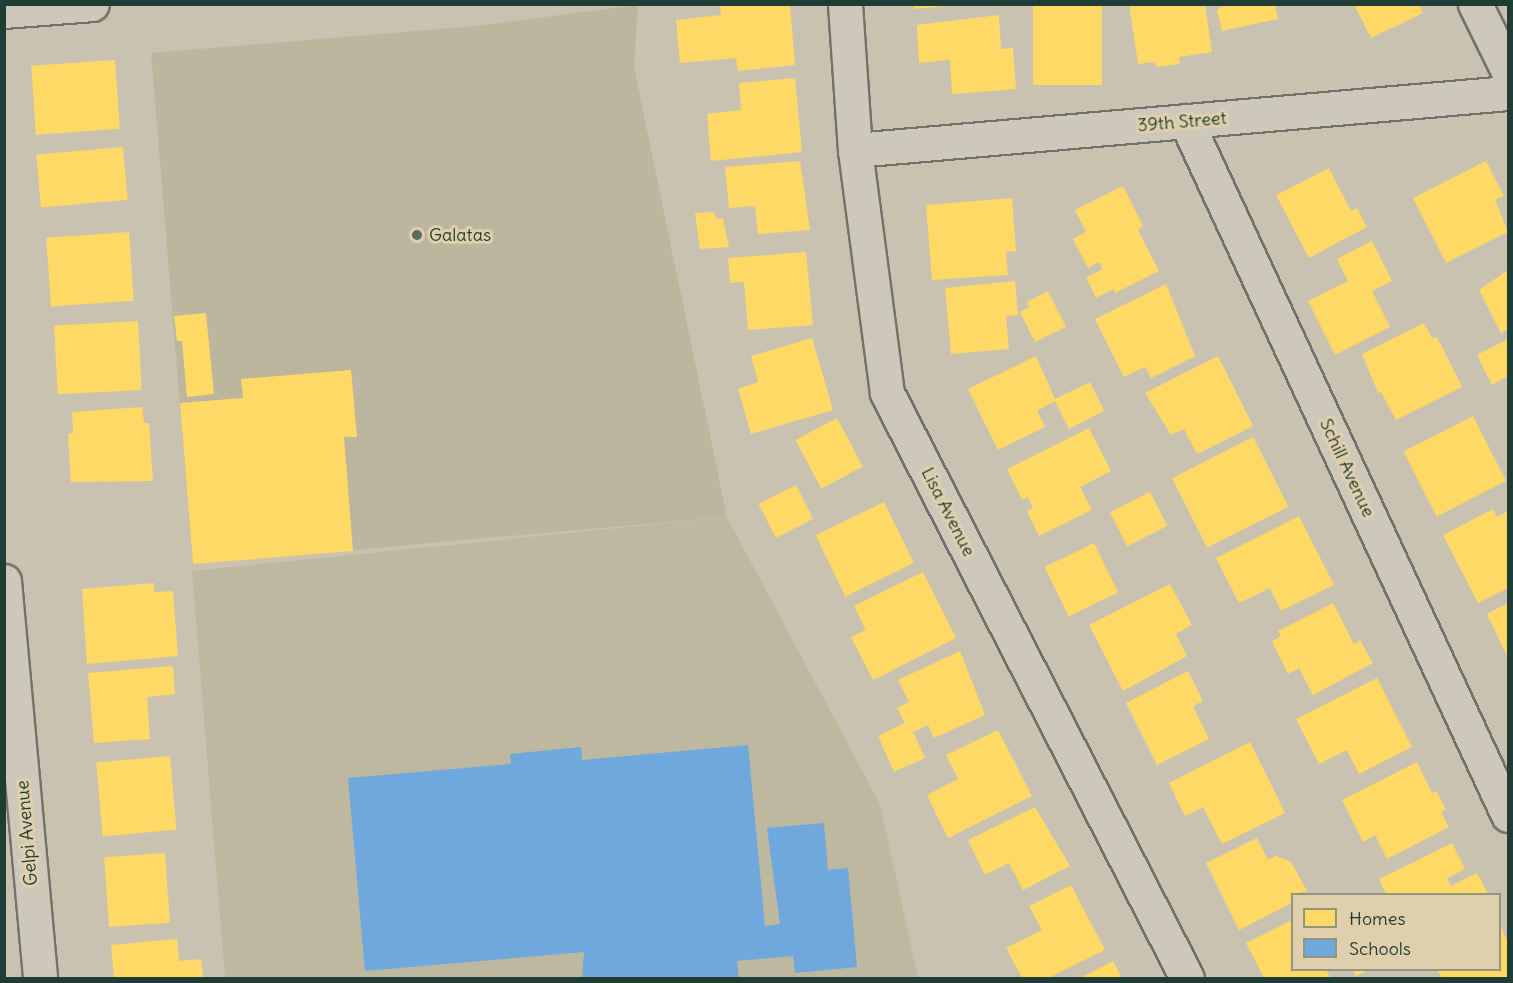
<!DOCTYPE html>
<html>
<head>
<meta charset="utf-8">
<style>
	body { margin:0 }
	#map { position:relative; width:1513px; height:983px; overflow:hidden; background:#cac2b0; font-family:Delius,sans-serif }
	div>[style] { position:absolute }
	.built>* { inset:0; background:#bfb8a0 }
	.green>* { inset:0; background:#bdb69e }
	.homes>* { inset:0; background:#ffd966; transform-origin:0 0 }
	.schools>* { inset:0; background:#6fa8dc }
	.roads { filter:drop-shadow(2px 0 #71736a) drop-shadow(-2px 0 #71736a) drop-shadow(0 2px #71736a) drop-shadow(0 -2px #71736a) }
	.minor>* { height:33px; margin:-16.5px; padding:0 16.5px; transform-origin:16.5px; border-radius:16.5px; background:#cec8bb }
	.dots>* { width:16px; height:16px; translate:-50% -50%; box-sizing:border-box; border:3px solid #e0cfac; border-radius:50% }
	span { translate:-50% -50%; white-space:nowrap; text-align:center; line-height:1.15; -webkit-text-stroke:6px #e0cfac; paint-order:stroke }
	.street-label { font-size:18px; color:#1f3d34 }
	.poi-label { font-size:18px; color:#1f3d34 }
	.left { translate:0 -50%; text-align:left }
	.frame { position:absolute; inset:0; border:6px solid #1f3d34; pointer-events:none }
	.legend { position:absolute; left:1291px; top:893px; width:210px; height:78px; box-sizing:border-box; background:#e0cfac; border:2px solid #93957c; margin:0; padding:8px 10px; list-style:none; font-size:18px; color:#1f3d34 }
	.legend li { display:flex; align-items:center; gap:12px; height:30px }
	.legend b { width:30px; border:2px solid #93957c }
</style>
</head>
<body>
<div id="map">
	<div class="built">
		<i style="clip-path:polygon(727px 517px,880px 804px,918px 978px,225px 978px,192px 571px)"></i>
	</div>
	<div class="green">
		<i style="clip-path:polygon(638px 5px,634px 67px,727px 517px,193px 564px,151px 53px,475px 26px)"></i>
	</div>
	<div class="homes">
		<i style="clip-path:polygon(720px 4px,790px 4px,795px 65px,738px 71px,736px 58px,680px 63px,676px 20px,721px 15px)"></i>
		<i style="clip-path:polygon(913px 4px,946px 4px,946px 6px,914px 9px)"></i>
		<i style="left:1033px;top:4px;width:69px;height:81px"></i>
		<i style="clip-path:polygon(1129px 4px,1205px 4px,1212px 52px,1179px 57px,1180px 64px,1156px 67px,1155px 62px,1138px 64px)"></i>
		<i style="clip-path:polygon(1225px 4px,1275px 4px,1278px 19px,1222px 31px,1217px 10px)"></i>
		<i style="clip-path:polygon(1354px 4px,1419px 4px,1423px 13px,1371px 38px)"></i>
		<i style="clip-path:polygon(999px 15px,1001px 49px,1013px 48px,1016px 89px,952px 94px,950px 60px,919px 63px,917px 25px)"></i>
		<i style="left:115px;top:60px;width:69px;height:84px;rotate:86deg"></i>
		<i style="clip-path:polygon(795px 78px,802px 152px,711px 161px,707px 114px,741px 110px,739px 83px)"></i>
		<i style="left:123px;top:147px;width:53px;height:87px;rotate:85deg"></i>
		<i style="clip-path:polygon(800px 161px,810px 230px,758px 234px,755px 206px,729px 208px,725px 167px)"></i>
		<i style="clip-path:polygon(1486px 161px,1504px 196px,1495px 200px,1508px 232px,1446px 263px,1413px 198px)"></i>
		<i style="clip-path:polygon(1329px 168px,1351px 211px,1357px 208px,1367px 227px,1309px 258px,1276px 195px)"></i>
		<i style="clip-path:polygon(1123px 186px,1143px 226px,1138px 230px,1159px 271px,1115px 293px,1113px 289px,1096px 298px,1086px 277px,1103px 269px,1099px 262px,1088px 268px,1073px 239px,1086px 232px,1075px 210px)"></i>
		<i style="clip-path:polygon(1012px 198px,1016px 251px,1006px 252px,1008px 275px,932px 280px,926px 205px)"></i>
		<i style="clip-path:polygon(714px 212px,716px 218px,723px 219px,729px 247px,700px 249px,695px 213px)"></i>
		<i style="left:129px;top:232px;width:69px;height:83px;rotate:86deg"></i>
		<i style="clip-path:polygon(1372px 241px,1392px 281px,1372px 291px,1390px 327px,1335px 355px,1308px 301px,1348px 281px,1337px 259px)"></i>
		<i style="clip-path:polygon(806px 252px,813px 325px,748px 330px,744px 282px,730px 283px,728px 258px)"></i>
		<i style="clip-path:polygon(1508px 270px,1508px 329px,1501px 333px,1479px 290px)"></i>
		<i style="clip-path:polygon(1015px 281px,1018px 315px,1006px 316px,1009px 349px,951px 354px,945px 288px)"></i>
		<i style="clip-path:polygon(1166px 284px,1195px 356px,1151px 378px,1145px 367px,1124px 377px,1095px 319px)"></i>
		<i style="clip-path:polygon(1048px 291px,1066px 327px,1035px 342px,1020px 312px,1029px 307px,1027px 302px)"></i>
		<i style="clip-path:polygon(206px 313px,214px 394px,187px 397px,182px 341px,177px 341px,174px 316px)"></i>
		<i style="left:138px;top:321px;width:69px;height:84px;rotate:87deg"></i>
		<i style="clip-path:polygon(1424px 323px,1432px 338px,1437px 337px,1462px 387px,1396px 420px,1381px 392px,1378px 393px,1362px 354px)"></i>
		<i style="clip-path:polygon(812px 338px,833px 410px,751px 434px,738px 389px,758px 382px,751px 356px)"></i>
		<i style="clip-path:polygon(1508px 339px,1508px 376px,1492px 385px,1477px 355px)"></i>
		<i style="clip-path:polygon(1036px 356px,1055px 399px,1090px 382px,1104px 411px,1069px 429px,1055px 401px,1037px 411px,1045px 427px,998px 450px,968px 389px)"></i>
		<i style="clip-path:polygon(1218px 356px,1253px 426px,1197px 454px,1184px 429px,1171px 435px,1145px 393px)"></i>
		<i style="clip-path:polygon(351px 370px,357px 437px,344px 437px,353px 551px,193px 564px,180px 403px,243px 398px,241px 379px)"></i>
		<i style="clip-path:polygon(142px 407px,144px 423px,149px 423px,153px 481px,71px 482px,68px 434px,73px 433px,72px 412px)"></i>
		<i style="left:1473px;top:416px;width:73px;height:78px;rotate:63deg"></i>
		<i style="left:837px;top:418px;width:55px;height:47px;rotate:62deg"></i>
		<i style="clip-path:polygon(1089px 428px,1111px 471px,1080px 487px,1092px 510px,1039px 536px,1027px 511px,1033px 508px,1028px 497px,1022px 500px,1007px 469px)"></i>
		<i style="left:1253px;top:437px;width:78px;height:91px;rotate:63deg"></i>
		<i style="left:796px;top:485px;width:38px;height:42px;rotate:63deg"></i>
		<i style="left:1150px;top:492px;width:38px;height:45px;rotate:63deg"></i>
		<i style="left:884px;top:502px;width:68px;height:76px;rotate:64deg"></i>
		<i style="clip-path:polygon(1493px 509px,1497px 517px,1508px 511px,1508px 588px,1478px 603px,1443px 535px)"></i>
		<i style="clip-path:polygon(1299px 516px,1334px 585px,1281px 611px,1270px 588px,1239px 603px,1216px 558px)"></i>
		<i style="left:1094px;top:543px;width:55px;height:55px;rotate:64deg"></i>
		<i style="clip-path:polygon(923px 572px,956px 638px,873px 680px,851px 637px,866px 630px,854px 606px)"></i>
		<i style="clip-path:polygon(154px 583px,154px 592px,173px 591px,178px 656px,87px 664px,82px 589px)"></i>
		<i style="clip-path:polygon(1170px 584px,1192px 625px,1176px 634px,1187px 656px,1123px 691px,1089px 625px)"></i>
		<i style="clip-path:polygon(1333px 603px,1354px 644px,1360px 640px,1373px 663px,1313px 695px,1299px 668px,1288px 674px,1272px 641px,1281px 636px,1278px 631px)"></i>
		<i style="clip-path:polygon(1508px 603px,1508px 658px,1487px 614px)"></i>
		<i style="clip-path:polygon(960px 651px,985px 715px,934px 738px,928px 725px,913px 732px,925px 758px,894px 772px,878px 736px,905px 723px,897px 708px,909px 702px,898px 680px)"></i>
		<i style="clip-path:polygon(173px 666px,175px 694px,147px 697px,150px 739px,94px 743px,88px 673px)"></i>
		<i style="clip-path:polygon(1188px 671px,1203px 701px,1193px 706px,1209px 739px,1157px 765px,1126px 703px)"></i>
		<i style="clip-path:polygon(1377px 678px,1412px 747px,1359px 774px,1347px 750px,1319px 764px,1296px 719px)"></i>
		<i style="clip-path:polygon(998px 730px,1032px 796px,948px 838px,927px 795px,958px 779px,946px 755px)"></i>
		<i style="clip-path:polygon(1250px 742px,1285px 813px,1222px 844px,1203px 807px,1185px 816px,1169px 783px)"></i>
		<i style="left:170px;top:756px;width:74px;height:74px;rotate:85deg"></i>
		<i style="clip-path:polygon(1417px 762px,1432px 793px,1436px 791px,1446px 809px,1441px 812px,1449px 827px,1387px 859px,1375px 835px,1363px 842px,1342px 800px)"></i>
		<i style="clip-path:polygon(1035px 807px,1070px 866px,1023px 890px,1009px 863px,985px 875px,968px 840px)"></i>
		<i style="clip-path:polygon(1257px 838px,1268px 860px,1276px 856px,1291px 862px,1307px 891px,1292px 894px,1292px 903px,1239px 930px,1206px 863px)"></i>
		<i style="clip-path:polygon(1452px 843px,1465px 869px,1447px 878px,1451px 886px,1477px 873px,1488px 894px,1386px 894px,1379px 879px)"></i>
		<i style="left:165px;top:853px;width:70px;height:61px;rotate:86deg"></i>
		<i style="clip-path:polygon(1071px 885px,1105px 950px,1048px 978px,1022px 978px,1006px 948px,1042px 930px,1029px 906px)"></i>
		<i style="clip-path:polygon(1292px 920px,1292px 970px,1326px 970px,1330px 977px,1264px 978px,1246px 943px)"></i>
		<i style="clip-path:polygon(1500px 925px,1508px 942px,1508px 978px,1442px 978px,1437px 970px,1500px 970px)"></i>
		<i style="clip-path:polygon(177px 939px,179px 961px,201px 959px,203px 978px,114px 978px,111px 945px)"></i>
		<i style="clip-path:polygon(1113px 961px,1122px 978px,1080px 978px)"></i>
		<i style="clip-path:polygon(1352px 970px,1368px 970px,1356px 976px)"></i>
	</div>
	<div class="schools">
		<i style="clip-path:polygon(748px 745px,765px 926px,780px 924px,767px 828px,824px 823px,828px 870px,848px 868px,857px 967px,795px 973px,793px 956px,737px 961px,739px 978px,582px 978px,584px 952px,365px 971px,348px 778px,511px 764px,510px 754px,581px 747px,582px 760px)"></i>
	</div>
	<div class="roads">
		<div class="minor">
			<i style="left:845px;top:4px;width:146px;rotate:86.1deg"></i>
			<i style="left:855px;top:150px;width:245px;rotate:82.5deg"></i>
			<i style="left:887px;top:393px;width:657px;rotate:62.85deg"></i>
			<i style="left:1475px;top:4px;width:75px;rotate:63.8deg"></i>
			<i style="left:4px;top:11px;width:88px;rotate:-4.5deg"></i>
			<i style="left:1186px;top:121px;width:765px;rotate:65.11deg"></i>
			<i style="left:855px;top:150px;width:655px;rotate:-4.99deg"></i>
			<i style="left:4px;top:581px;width:399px;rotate:84.8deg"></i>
		</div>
	</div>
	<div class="dots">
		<i style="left:417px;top:235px;background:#5b6c5f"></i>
	</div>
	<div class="street-label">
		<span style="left:1182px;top:122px;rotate:-5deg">39th Street</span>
		<span style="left:1347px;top:468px;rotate:65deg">Schill Avenue</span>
		<span style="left:948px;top:512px;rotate:63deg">Lisa Avenue</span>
		<span style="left:27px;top:833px;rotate:-95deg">Gelpi Avenue</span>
	</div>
	<div class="poi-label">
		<span class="left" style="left:429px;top:235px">Galatas</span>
	</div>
	<div class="frame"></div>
	<ul class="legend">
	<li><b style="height:16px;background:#ffd966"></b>Homes</li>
	<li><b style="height:16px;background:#6fa8dc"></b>Schools</li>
	</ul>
</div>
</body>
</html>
